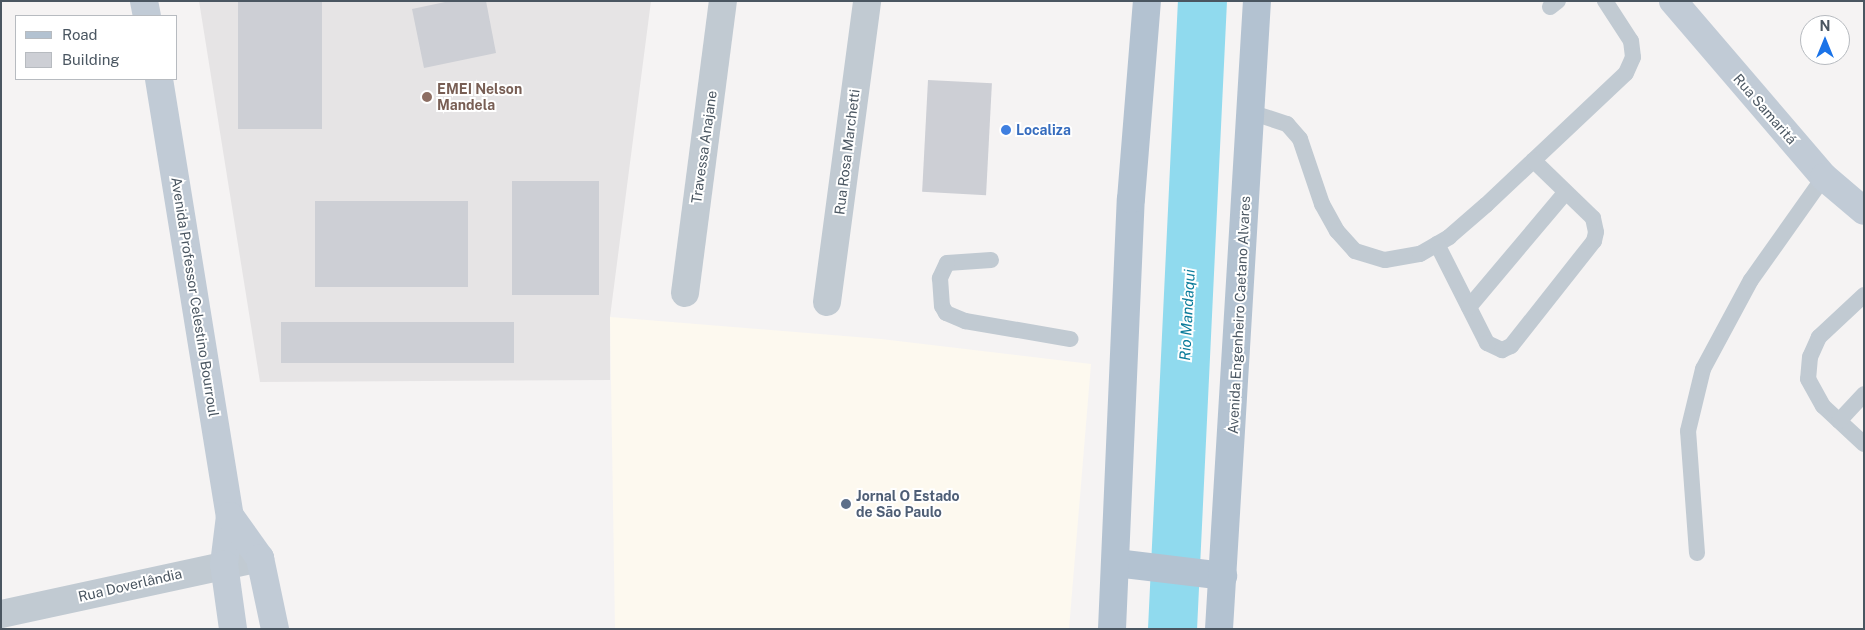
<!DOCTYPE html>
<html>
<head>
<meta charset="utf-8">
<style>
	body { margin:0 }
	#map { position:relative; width:1865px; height:630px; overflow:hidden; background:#f5f3f3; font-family:"Public Sans",sans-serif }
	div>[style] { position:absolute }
	.commercial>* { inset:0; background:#fdf9ef }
	.education>* { inset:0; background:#e6e4e5 }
	.river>* { height:49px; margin:-24.5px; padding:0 24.5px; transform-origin:24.5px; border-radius:24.5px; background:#90daee }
	.building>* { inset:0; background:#cdcfd5; transform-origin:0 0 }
	.lane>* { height:16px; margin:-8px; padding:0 8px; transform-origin:8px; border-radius:8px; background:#c1cad2 }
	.street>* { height:28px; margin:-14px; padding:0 14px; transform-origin:14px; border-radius:14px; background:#c1cad2 }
	.secondary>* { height:28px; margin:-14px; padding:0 14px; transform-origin:14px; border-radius:14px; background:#c1cbd6 }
	.primary>* { height:28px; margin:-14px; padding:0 14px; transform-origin:14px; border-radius:14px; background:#b3c2d1 }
	.dots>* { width:14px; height:14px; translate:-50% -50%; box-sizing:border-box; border:2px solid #fff; border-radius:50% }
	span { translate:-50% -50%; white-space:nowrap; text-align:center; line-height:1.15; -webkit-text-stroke:4px #fff; paint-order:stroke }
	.education-label { font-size:14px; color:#785e54; font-weight:700 }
	.left { translate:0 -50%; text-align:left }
	.street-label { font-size:14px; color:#4a5661 }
	.shop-label { font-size:14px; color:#366cbe; font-weight:700 }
	.service-label { font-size:14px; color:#4e5e75; font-weight:700 }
	.water-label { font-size:15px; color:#0c7c9b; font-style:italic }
	.frame { position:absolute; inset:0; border:2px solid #4a5661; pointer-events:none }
	.legend { position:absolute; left:15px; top:15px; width:162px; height:65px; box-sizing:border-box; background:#fff; border:1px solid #b7bbc0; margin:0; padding:6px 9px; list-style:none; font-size:15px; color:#4a5661 }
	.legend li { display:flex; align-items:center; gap:10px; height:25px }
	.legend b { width:25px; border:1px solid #b7bbc0 }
	.north { position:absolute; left:1800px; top:15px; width:50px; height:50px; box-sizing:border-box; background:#fff; border:1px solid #b7bbc0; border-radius:50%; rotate:0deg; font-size:14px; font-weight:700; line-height:20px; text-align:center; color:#4a5661 }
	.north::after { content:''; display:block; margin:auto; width:18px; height:22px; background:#1a73e8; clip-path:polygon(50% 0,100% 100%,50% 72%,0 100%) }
</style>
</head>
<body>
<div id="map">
	<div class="commercial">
		<i style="clip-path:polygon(610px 317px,881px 339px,1091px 364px,1069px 629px,615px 629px)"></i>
	</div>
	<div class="education">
		<i style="clip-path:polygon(199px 1px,651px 1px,610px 317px,610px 380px,260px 382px)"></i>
	</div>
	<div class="river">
		<i style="left:1172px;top:629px;width:629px;rotate:-87.27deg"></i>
	</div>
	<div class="building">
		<i style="left:238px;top:1px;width:84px;height:128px"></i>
		<i style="clip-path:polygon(450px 1px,486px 1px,496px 53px,424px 68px,412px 9px)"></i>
		<i style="left:928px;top:80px;width:64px;height:112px;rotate:3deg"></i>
		<i style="left:512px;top:181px;width:87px;height:114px"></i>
		<i style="left:315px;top:201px;width:153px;height:86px"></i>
		<i style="left:514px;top:322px;width:41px;height:233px;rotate:90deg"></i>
	</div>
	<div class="lane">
		<i style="left:1550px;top:7px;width:10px;rotate:-37deg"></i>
		<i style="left:1250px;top:112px;width:39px;rotate:18deg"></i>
		<i style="left:1287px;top:124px;width:20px;rotate:49deg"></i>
		<i style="left:1300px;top:139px;width:69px;rotate:71.3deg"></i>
		<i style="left:1322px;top:204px;width:31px;rotate:61deg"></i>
		<i style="left:1337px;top:231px;width:27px;rotate:48deg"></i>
		<i style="left:1355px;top:251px;width:31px;rotate:17deg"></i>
		<i style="left:1385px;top:260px;width:36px;rotate:-10deg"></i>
		<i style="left:1420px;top:254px;width:34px;rotate:-30deg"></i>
		<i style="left:1449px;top:237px;width:49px;rotate:-40.9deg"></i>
		<i style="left:1486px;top:205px;width:192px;rotate:-43.3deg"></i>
		<i style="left:1626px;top:73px;width:17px;rotate:-66deg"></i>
		<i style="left:1633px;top:57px;width:16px;rotate:-97deg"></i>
		<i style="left:1631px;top:41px;width:48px;rotate:-123deg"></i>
		<i style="left:1437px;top:244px;width:111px;rotate:63.2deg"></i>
		<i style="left:1487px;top:343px;width:17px;rotate:25deg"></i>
		<i style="left:1502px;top:350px;width:10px;rotate:-24deg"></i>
		<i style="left:1511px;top:346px;width:134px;rotate:-51.7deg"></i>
		<i style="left:1594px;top:241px;width:9px;rotate:-77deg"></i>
		<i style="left:1596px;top:232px;width:14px;rotate:-102deg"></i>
		<i style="left:1593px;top:218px;width:83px;rotate:-136deg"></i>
		<i style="left:991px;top:260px;width:44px;rotate:176.1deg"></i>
		<i style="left:947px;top:263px;width:17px;rotate:115deg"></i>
		<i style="left:940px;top:278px;width:28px;rotate:86deg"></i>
		<i style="left:942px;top:306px;width:8px;rotate:60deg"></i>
		<i style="left:946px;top:313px;width:21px;rotate:23deg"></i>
		<i style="left:965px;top:321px;width:107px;rotate:9.7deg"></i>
		<i style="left:1864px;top:295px;width:62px;rotate:137deg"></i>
		<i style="left:1819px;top:337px;width:22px;rotate:114deg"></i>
		<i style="left:1810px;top:357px;width:22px;rotate:95deg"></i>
		<i style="left:1808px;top:379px;width:31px;rotate:61deg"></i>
		<i style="left:1823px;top:406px;width:56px;rotate:42.8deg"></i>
		<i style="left:1469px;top:307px;width:150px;rotate:-49.9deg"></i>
		<i style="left:1839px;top:421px;width:37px;rotate:-47deg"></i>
		<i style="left:1697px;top:553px;width:122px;rotate:-94.2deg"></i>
		<i style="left:1688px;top:431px;width:64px;rotate:-76.4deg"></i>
		<i style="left:1703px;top:369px;width:101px;rotate:-61.7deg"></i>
		<i style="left:1751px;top:280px;width:126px;rotate:-54.7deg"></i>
	</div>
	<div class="street">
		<i style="left:685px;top:293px;width:294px;rotate:-82.6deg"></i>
		<i style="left:827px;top:302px;width:304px;rotate:-82.4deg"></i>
		<i style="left:1px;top:614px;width:265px;rotate:-12.2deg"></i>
	</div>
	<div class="secondary">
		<i style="left:144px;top:1px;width:15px;rotate:79deg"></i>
		<i style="left:1673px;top:1px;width:232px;rotate:49.4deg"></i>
		<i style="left:1824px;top:177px;width:52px;rotate:40.4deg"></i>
		<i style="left:159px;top:79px;width:443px;rotate:80.8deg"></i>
		<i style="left:230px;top:516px;width:48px;rotate:97.1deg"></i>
		<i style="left:224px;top:564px;width:66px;rotate:82.1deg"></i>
		<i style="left:230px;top:516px;width:52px;rotate:54.5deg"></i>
		<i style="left:260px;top:558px;width:73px;rotate:78.1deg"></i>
	</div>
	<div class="primary">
		<i style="left:1116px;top:563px;width:108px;rotate:6.9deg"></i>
		<i style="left:1112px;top:629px;width:430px;rotate:-87.5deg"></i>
		<i style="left:1131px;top:199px;width:199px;rotate:-85.4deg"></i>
		<i style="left:1219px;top:629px;width:629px;rotate:-86.54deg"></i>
	</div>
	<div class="dots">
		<i style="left:427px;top:97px;background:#8d6e63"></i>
		<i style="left:1006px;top:130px;background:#3f7fe0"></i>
		<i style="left:846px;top:504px;background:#5c6f8a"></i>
	</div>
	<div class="education-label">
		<span class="left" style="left:437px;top:97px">EMEI Nelson<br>Mandela</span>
	</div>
	<div class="street-label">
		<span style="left:1765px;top:109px;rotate:49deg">Rua Samaritá</span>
		<span style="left:704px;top:147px;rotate:-82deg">Travessa Anajane</span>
		<span style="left:847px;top:152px;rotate:-83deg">Rua Rosa Marchetti</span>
		<span style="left:195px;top:297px;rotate:81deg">Avenida Professor Celestino Bourroul</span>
		<span style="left:1239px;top:315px;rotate:-87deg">Avenida Engenheiro Caetano Alvares</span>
		<span style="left:130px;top:585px;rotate:-13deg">Rua Doverlândia</span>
	</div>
	<div class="shop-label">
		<span class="left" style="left:1016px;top:130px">Localiza</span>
	</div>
	<div class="service-label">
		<span class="left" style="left:856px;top:504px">Jornal O Estado<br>de São Paulo</span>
	</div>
	<div class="water-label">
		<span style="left:1187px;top:315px;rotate:-87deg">Rio Mandaqui</span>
	</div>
	<div class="frame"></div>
	<ul class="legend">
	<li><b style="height:6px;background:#b3c2d1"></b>Road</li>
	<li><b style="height:14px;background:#cdcfd5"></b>Building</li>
	</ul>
	<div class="north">N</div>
</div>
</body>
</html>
